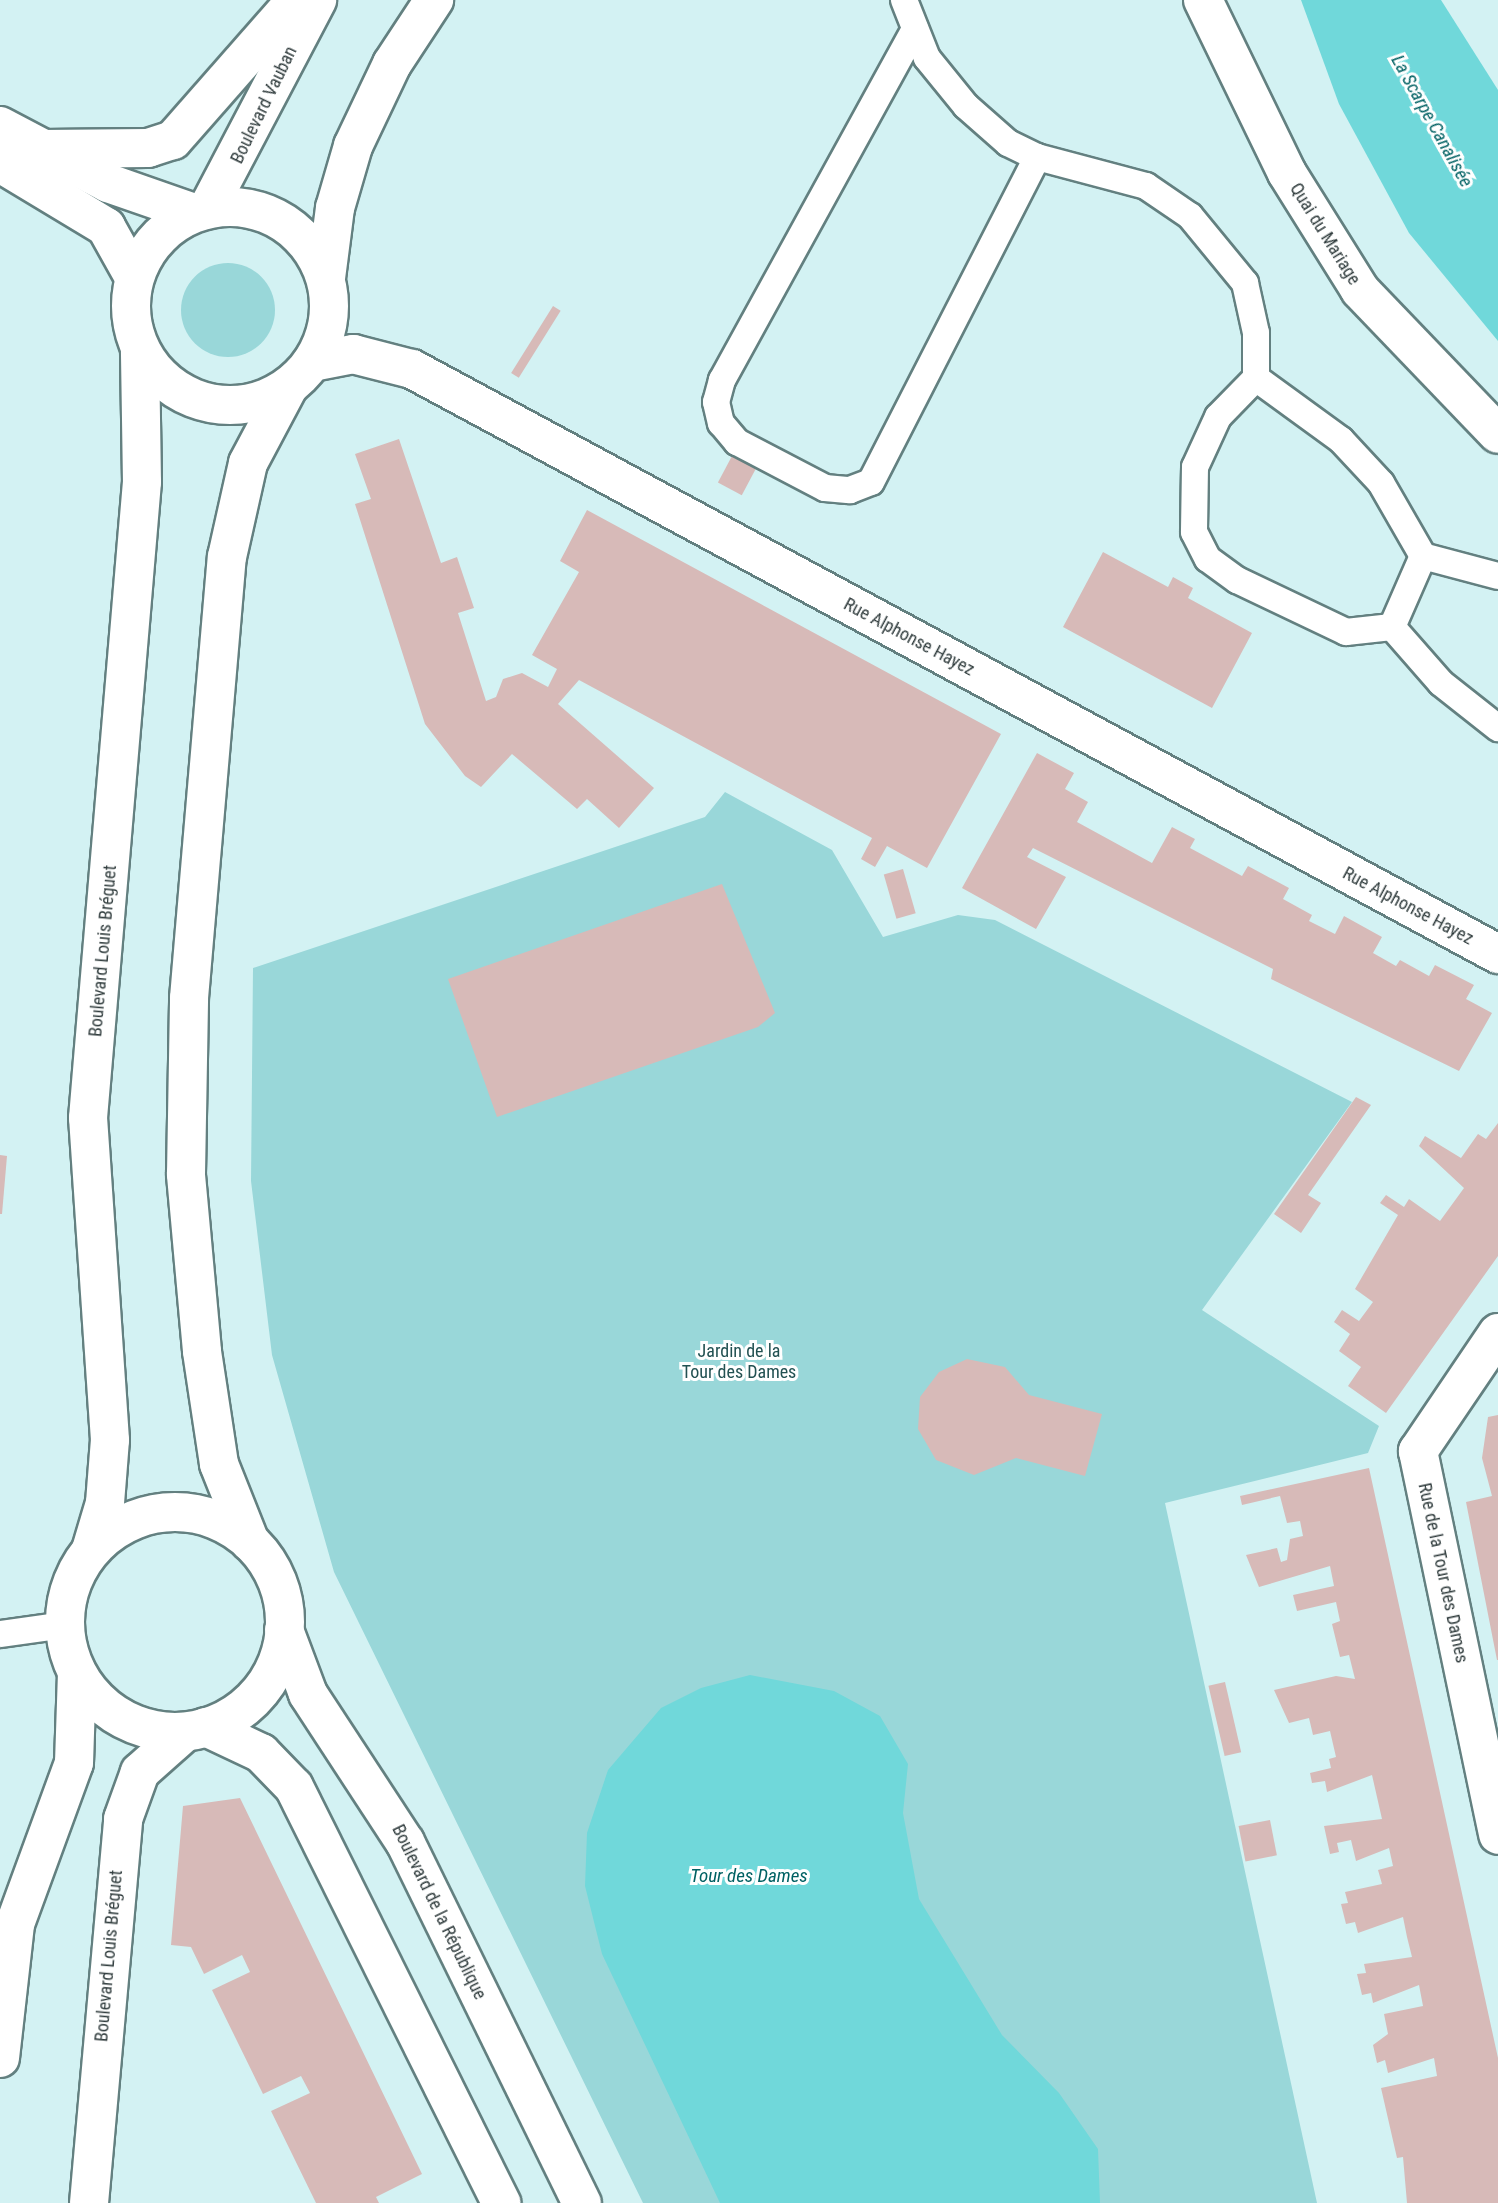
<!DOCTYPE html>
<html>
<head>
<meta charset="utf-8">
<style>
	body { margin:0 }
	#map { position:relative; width:1498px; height:2203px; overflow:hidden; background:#d3f2f3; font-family:"Roboto Condensed",sans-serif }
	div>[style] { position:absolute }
	.green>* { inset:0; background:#99d7d9 }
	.round { border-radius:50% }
	.water>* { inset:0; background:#70d8da }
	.building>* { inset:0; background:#d7bab8; transform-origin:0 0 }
	.roads { filter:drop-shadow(2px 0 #638080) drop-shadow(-2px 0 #638080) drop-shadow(0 2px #638080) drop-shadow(0 -2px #638080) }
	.lane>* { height:26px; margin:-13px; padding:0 13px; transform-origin:13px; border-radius:13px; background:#fff }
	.street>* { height:38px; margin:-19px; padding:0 19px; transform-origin:19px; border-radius:19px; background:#fff }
	.secondary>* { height:38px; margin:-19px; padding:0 19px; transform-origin:19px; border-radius:19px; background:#fff }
	.secondary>.ring { margin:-19px; padding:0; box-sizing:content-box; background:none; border:38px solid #fff; border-radius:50% }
	span { translate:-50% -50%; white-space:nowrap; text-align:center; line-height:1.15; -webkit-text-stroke:6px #fff; paint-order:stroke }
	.street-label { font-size:18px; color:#313d3e }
	.park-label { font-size:18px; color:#225152 }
	.water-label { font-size:19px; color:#006163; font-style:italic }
</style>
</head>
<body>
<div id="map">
	<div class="green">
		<i class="round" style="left:181px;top:263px;width:94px;height:94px"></i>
		<i style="clip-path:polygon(725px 792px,832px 850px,883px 937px,958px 915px,995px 920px,1352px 1102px,1202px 1310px,1379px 1426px,1368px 1453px,1165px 1503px,1317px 2203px,643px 2203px,334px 1572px,272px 1355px,251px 1181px,253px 968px,705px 817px)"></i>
	</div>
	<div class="water">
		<i style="clip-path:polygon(1301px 0,1441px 0,1498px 90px,1498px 341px,1409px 233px,1339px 104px)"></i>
		<i style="clip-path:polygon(750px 1675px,834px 1691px,880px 1716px,908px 1764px,903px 1813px,919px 1899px,1002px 2035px,1059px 2093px,1098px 2149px,1100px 2203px,720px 2203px,602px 1954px,585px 1886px,587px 1833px,608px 1770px,661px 1708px,701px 1688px)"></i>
	</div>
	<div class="building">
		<i style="left:553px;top:306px;width:9px;height:79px;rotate:32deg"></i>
		<i style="clip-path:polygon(399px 439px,441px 563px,457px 557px,474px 608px,458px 613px,486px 701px,496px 697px,503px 679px,522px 673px,548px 687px,557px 669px,532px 655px,579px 572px,560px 561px,587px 510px,1001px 734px,927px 868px,887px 846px,875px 867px,861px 859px,872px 838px,579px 680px,558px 704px,654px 788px,619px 828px,587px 799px,577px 809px,512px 754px,481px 787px,465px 776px,425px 724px,355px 504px,371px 499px,355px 454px)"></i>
		<i style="left:732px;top:456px;width:27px;height:30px;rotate:28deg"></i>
		<i style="clip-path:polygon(1103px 552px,1168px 587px,1173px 577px,1193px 588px,1188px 598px,1252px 633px,1212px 708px,1063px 627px)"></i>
		<i style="clip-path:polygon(1037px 753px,1074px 773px,1065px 789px,1088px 802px,1077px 822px,1152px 863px,1172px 827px,1195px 839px,1190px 848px,1242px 876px,1248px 866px,1289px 888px,1283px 899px,1312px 915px,1309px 921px,1335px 934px,1344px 916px,1382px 937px,1373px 953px,1396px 966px,1400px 960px,1429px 976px,1435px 965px,1474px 985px,1466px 999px,1492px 1013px,1459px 1071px,1271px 979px,1273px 969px,1033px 848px,1027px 857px,1066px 877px,1036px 929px,962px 888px)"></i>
		<i style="left:903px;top:869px;width:46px;height:20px;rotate:74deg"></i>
		<i style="clip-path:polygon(722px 884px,775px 1013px,758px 1027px,497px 1117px,448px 979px)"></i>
		<i style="clip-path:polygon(1356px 1097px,1371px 1105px,1308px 1195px,1321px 1203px,1301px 1233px,1274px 1214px)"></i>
		<i style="clip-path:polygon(1498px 1123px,1498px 1256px,1386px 1413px,1348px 1386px,1361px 1367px,1339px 1351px,1350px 1334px,1334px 1322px,1342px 1310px,1359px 1321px,1373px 1302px,1355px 1289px,1398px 1215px,1380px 1203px,1386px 1195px,1404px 1207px,1409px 1199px,1440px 1221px,1464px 1188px,1419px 1146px,1425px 1136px,1461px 1158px,1478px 1134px,1486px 1139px)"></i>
		<i style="clip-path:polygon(0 1155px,7px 1156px,2px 1214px,0 1214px)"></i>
		<i style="clip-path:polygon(967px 1359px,1005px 1367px,1029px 1395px,1102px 1414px,1085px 1476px,1016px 1458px,974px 1475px,936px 1460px,918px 1429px,920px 1397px,939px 1372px)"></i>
		<i style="clip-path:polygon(1498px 1415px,1498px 1660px,1497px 1660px,1466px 1502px,1492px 1496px,1482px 1458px,1488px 1417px)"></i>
		<i style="clip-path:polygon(1369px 1468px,1498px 2058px,1498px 2203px,1407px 2203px,1403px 2157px,1397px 2158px,1381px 2088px,1437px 2076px,1434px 2058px,1388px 2073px,1385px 2060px,1377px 2063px,1373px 2045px,1388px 2034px,1384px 2014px,1423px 2006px,1419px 1985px,1373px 2003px,1371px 1993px,1362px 1995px,1357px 1974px,1366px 1973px,1364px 1964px,1412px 1957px,1407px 1937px,1403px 1917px,1358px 1933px,1355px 1922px,1346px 1924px,1341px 1904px,1348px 1903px,1345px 1892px,1382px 1884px,1378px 1870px,1393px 1866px,1389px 1848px,1356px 1861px,1351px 1840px,1337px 1843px,1339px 1852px,1330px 1854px,1324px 1826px,1382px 1819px,1372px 1775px,1327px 1792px,1325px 1781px,1312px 1783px,1310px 1773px,1331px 1768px,1329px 1759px,1336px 1757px,1330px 1731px,1313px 1735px,1309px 1718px,1289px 1723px,1274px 1690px,1336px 1676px,1355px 1679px,1349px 1655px,1340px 1657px,1332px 1624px,1340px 1621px,1336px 1602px,1297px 1611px,1293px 1595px,1334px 1586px,1330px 1566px,1259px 1587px,1246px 1555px,1277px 1548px,1281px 1562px,1287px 1560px,1290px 1539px,1303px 1536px,1300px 1521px,1287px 1523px,1280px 1496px,1242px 1505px,1240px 1496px)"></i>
		<i style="left:1225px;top:1682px;width:72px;height:17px;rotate:77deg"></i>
		<i style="clip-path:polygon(240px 1798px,422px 2174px,376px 2197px,379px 2203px,316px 2203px,271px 2111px,310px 2093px,301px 2076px,263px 2094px,212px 1990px,250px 1972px,242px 1955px,204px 1974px,191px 1947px,171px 1945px,183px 1806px)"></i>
		<i style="left:1270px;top:1820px;width:36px;height:32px;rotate:79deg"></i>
	</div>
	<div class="roads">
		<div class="lane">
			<i style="left:904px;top:0;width:62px;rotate:68.4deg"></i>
			<i style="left:927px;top:58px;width:62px;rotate:50.9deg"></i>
			<i style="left:966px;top:106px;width:56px;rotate:41.4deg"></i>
			<i style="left:1008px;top:143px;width:32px;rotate:26deg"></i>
			<i style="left:1037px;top:157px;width:113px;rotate:14.9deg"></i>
			<i style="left:1146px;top:186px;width:53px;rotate:34.3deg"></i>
			<i style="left:1190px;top:216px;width:87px;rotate:50.6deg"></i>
			<i style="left:1245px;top:283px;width:51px;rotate:77.6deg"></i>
			<i style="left:1256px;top:333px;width:45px;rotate:90deg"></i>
			<i style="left:915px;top:29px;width:401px;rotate:118.8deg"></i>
			<i style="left:722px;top:380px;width:23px;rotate:105deg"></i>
			<i style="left:716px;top:402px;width:22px;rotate:77deg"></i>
			<i style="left:721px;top:423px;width:25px;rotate:50deg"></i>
			<i style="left:737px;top:442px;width:99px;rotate:27.6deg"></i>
			<i style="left:825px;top:488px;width:25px;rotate:5deg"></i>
			<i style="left:850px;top:490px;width:22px;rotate:-21deg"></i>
			<i style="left:871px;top:482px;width:365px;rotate:-62.9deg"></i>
			<i style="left:1498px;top:576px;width:78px;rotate:-165.1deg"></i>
			<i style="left:1423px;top:556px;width:84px;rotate:-119.9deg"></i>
			<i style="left:1381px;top:483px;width:59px;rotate:-132.9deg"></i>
			<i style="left:1341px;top:440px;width:105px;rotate:-143.9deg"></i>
			<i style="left:1256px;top:378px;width:54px;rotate:134.3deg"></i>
			<i style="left:1218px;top:417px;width:55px;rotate:114.7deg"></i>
			<i style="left:1195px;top:467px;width:65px;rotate:90.9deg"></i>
			<i style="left:1194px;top:532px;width:30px;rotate:63deg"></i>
			<i style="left:1208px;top:559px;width:36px;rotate:36deg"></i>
			<i style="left:1237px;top:580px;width:121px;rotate:25.5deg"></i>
			<i style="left:1346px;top:632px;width:46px;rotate:-6.2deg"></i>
			<i style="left:1392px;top:627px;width:74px;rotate:48.8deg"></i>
			<i style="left:1441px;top:683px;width:73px;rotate:38.3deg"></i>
			<i style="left:1392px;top:627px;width:77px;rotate:-66.4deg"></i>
			<i style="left:0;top:1634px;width:66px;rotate:-7.9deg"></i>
		</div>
		<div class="street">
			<i style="left:1203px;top:0;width:192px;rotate:64.1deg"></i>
			<i style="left:1287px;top:173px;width:138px;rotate:58deg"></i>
			<i style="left:1360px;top:290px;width:199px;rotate:46.2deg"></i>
			<i style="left:43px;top:149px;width:105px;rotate:-0.5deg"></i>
			<i style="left:148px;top:148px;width:26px;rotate:-18deg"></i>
			<i style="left:173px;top:140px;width:186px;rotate:-48.7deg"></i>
			<i style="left:312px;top:362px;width:42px;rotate:-11deg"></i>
			<i style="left:353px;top:354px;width:61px;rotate:14.3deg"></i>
			<i style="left:412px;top:369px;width:1234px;rotate:28.31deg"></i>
			<i style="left:1498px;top:1333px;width:143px;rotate:124.1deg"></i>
			<i style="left:1418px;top:1451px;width:392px;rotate:78.2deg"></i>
		</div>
		<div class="secondary">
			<i style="left:0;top:126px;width:122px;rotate:27.8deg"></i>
			<i style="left:108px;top:183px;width:91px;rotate:19.2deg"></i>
			<i style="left:0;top:163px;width:124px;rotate:31.1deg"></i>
			<i style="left:106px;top:227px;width:57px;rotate:60.8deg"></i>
			<i class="ring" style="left:131px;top:207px;width:160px;height:160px"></i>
			<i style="left:208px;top:208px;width:235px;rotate:-62.3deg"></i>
			<i style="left:326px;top:278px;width:71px;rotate:-82.7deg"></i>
			<i style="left:335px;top:208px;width:65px;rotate:-73.8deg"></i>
			<i style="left:353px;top:146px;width:91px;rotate:-64.6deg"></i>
			<i style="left:392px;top:64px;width:77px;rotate:-56.7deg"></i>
			<i class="ring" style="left:65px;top:1512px;width:182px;height:182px"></i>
			<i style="left:250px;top:1542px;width:84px;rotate:-111.7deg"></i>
			<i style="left:219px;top:1464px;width:114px;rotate:-98.6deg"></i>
			<i style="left:202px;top:1351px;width:178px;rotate:-95.2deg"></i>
			<i style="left:186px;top:1174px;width:176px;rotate:-89deg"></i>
			<i style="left:189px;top:998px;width:443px;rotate:-85.1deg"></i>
			<i style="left:227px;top:557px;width:96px;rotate:-77.4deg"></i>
			<i style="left:248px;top:463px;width:87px;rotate:-62deg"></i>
			<i style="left:91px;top:1550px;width:49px;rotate:-73.4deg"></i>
			<i style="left:105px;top:1503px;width:63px;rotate:-85.5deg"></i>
			<i style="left:110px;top:1440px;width:323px;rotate:-93.9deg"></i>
			<i style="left:88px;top:1118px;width:638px;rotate:-85.15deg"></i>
			<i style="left:142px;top:482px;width:133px;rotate:-90.9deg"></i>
			<i style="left:284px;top:1630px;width:68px;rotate:69.4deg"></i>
			<i style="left:308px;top:1694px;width:177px;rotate:56.8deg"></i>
			<i style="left:405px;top:1842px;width:402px;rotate:63.9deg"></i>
			<i style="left:206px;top:1727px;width:61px;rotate:25.3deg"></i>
			<i style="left:261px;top:1753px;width:47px;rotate:45.9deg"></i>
			<i style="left:294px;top:1787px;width:465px;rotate:63.5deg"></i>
			<i style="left:0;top:2058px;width:135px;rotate:-83.6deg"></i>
			<i style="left:15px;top:1924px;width:171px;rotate:-69.9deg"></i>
			<i style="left:74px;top:1763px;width:90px;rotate:-88.1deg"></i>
			<i style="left:89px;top:2203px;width:386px;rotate:-84.9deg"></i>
			<i style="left:123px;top:1819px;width:50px;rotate:-70.1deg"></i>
			<i style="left:140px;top:1772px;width:60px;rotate:-41.6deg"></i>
		</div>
	</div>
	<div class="street-label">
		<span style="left:264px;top:105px;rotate:-64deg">Boulevard Vauban</span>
		<span style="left:1325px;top:234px;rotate:58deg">Quai du Mariage</span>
		<span style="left:909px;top:637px;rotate:28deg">Rue Alphonse Hayez</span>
		<span style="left:1408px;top:906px;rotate:28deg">Rue Alphonse Hayez</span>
		<span style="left:103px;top:951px;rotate:-85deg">Boulevard Louis Bréguet</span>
		<span style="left:1443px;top:1573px;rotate:78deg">Rue de la Tour des Dames</span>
		<span style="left:439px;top:1912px;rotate:64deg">Boulevard de la République</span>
		<span style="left:109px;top:1956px;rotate:-85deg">Boulevard Louis Bréguet</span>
	</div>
	<div class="park-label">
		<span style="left:739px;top:1362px">Jardin de la<br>Tour des Dames</span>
	</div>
	<div class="water-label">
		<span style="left:1432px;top:121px;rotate:61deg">La Scarpe Canalisée</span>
		<span style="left:749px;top:1876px">Tour des Dames</span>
	</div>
</div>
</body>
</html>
